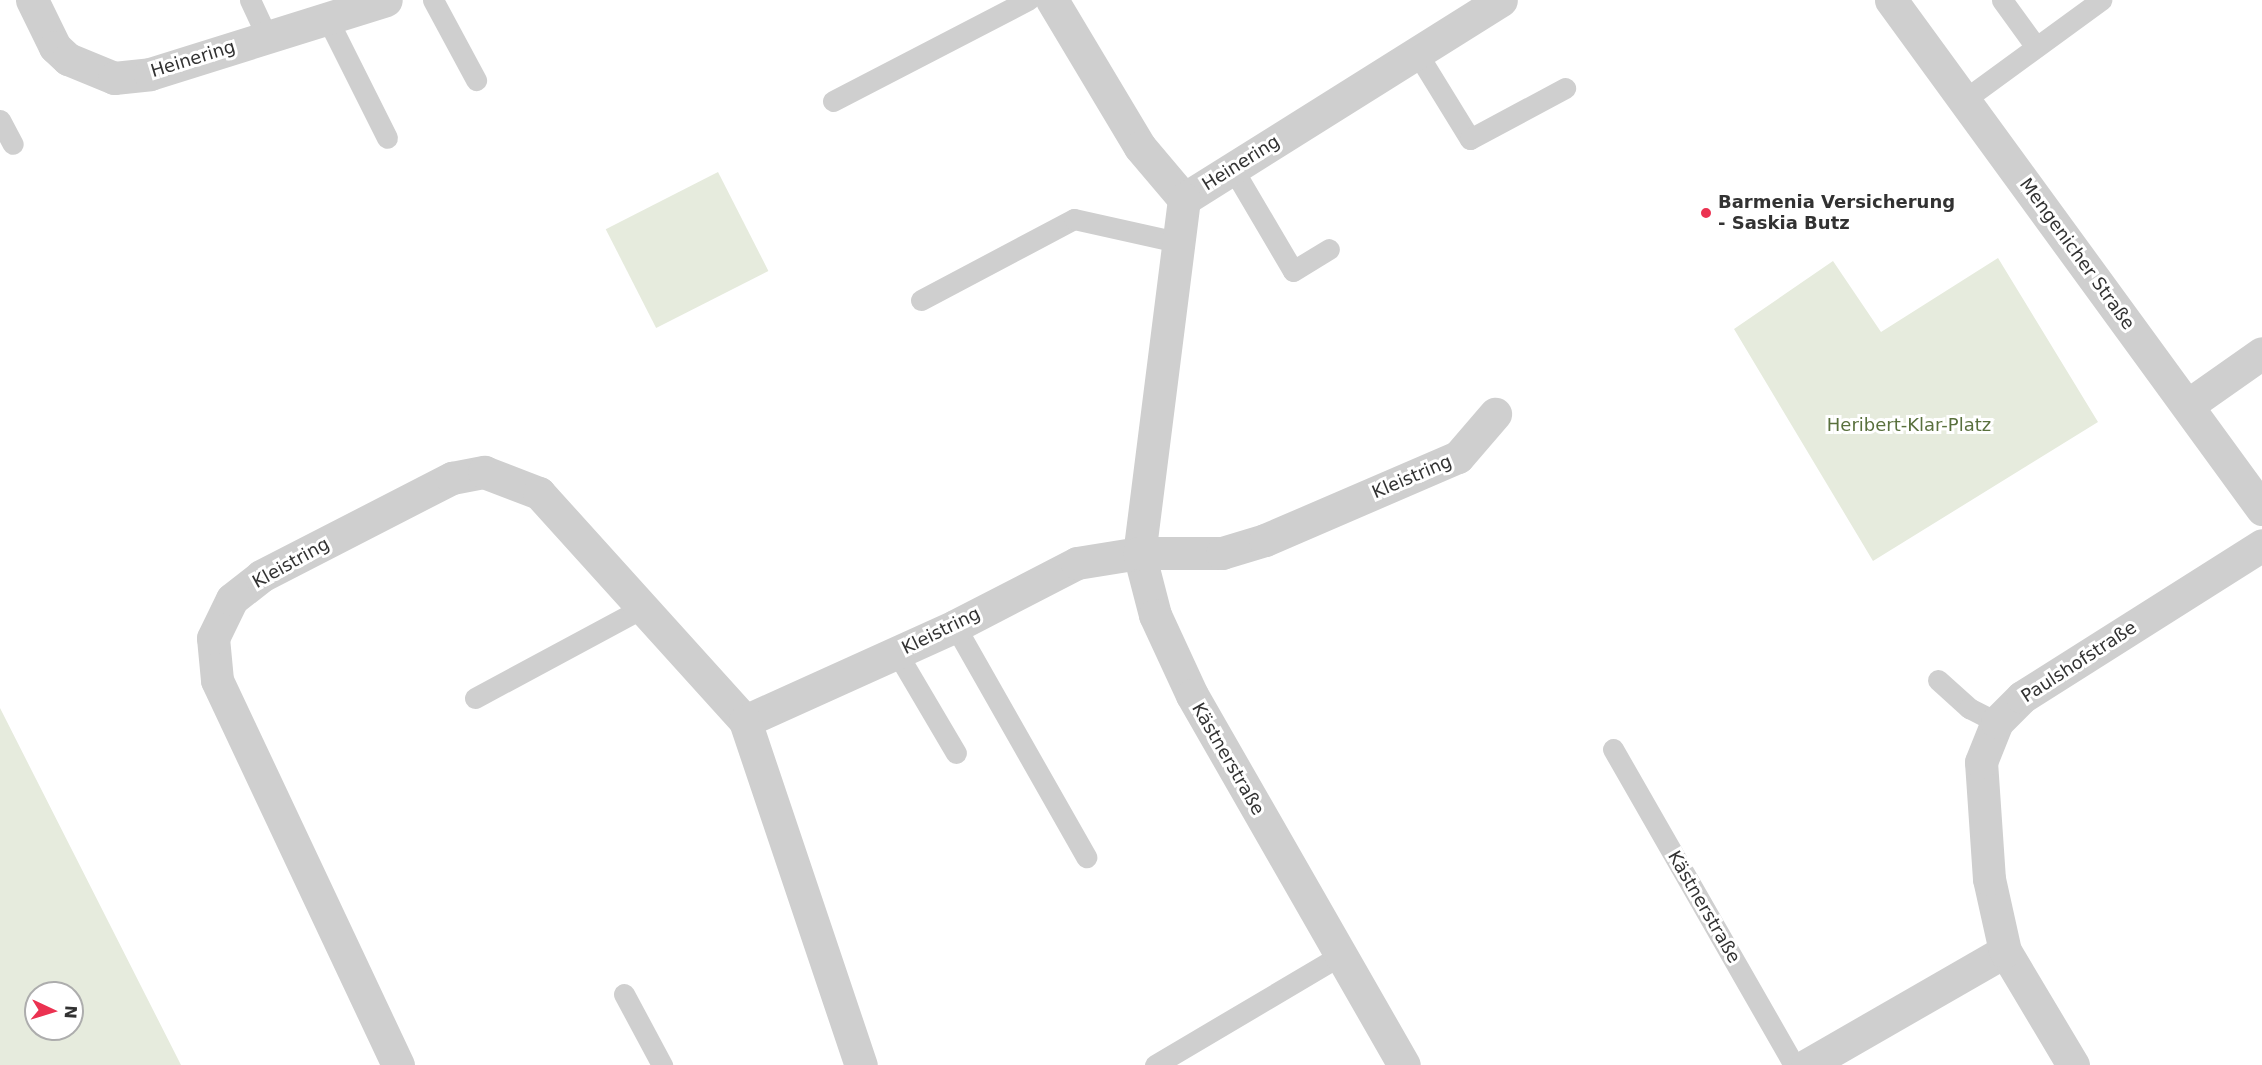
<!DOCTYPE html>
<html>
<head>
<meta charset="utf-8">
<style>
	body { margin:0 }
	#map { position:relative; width:2262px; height:1065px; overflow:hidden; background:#fff; font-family:"DejaVu Sans",sans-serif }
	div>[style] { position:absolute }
	.green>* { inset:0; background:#e6ebdd; transform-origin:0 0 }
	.service>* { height:21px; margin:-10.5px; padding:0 10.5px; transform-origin:10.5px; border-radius:10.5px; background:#cfcfcf }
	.minor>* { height:33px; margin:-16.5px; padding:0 16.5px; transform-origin:16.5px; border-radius:16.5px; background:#cfcfcf }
	.tertiary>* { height:33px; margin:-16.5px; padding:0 16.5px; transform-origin:16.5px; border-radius:16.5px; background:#cfcfcf }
	.dots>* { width:16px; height:16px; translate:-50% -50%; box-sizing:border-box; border:3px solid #fff; border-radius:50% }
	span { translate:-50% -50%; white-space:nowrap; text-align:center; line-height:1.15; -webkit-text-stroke:6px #fff; paint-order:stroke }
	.street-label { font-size:18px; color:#323232 }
	.poi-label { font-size:18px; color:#323232; font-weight:700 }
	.left { translate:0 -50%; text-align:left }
	.park-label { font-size:18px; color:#59703d }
	.north { position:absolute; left:24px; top:981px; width:60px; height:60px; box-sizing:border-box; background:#fff; border:2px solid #adadad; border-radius:50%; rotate:94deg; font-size:16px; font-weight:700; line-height:24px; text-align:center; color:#323232 }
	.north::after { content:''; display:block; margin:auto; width:21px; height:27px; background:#eb3251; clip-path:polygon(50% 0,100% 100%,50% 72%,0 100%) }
</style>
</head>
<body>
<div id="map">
	<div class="green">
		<i style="left:718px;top:172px;width:111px;height:126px;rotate:63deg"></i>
		<i style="clip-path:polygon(1998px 258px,2098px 422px,1873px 561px,1734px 329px,1833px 261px,1881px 332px)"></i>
		<i style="clip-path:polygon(evenodd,0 708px,181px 1065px,0 1065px,0 708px,36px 993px,72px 993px,72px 1029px,36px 1029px,36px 993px)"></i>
	</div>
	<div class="service">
		<i style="left:250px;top:0;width:40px;rotate:65deg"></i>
		<i style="left:433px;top:0;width:91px;rotate:61.7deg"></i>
		<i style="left:2002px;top:0;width:58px;rotate:54.1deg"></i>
		<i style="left:327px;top:18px;width:134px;rotate:63.4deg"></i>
		<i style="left:1417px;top:53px;width:101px;rotate:58.4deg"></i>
		<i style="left:1470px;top:139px;width:108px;rotate:-28.2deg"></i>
		<i style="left:1964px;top:100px;width:170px;rotate:-36.1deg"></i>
		<i style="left:833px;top:101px;width:220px;rotate:-27.4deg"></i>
		<i style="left:0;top:120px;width:27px;rotate:62deg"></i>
		<i style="left:1233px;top:169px;width:118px;rotate:59.5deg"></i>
		<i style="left:1293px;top:271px;width:42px;rotate:-31.4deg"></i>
		<i style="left:921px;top:300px;width:173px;rotate:-27.9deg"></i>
		<i style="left:1074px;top:219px;width:107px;rotate:12.5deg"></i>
		<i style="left:955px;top:626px;width:266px;rotate:60.4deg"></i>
		<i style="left:897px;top:653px;width:116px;rotate:59.5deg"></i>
		<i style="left:1938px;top:680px;width:42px;rotate:42.1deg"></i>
		<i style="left:1969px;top:708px;width:31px;rotate:27deg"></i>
		<i style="left:475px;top:698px;width:190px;rotate:-28.3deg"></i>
		<i style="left:1613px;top:749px;width:364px;rotate:60.2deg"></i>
		<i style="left:624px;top:994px;width:81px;rotate:61.8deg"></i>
		<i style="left:1155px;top:1065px;width:216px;rotate:-30.6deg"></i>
	</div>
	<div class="minor">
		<i style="left:32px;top:0;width:52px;rotate:63.9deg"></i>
		<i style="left:55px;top:47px;width:18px;rotate:43deg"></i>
		<i style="left:68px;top:59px;width:50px;rotate:22.4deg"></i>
		<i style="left:114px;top:78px;width:36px;rotate:-6deg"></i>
		<i style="left:150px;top:74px;width:247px;rotate:-17.4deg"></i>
		<i style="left:1052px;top:0;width:171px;rotate:59.1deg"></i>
		<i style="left:1140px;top:147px;width:68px;rotate:49.8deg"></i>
		<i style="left:1184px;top:199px;width:374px;rotate:-32.1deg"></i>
		<i style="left:1184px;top:199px;width:357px;rotate:97.2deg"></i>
		<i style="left:1139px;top:553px;width:64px;rotate:75.5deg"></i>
		<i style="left:1155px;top:615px;width:88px;rotate:65.2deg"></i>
		<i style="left:1192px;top:695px;width:426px;rotate:60.2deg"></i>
		<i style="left:2188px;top:405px;width:90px;rotate:-35.1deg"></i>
		<i style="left:745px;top:721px;width:230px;rotate:-24.3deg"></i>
		<i style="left:955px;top:626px;width:137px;rotate:-27.3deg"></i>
		<i style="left:1077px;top:563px;width:63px;rotate:-9.2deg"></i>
		<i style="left:1139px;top:553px;width:83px"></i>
		<i style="left:1222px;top:553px;width:45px;rotate:-16.8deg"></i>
		<i style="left:1265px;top:540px;width:210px;rotate:-23.3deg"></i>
		<i style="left:1458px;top:457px;width:57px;rotate:-49.3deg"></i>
		<i style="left:398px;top:1065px;width:425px;rotate:-115.2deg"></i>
		<i style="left:217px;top:680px;width:42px;rotate:-95.4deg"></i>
		<i style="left:213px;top:638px;width:43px;rotate:-64deg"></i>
		<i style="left:232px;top:599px;width:37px;rotate:-38deg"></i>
		<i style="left:261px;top:576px;width:215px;rotate:-27.2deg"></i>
		<i style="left:452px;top:478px;width:33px;rotate:-11deg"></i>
		<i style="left:484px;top:472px;width:59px;rotate:20.9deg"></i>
		<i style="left:539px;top:493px;width:307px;rotate:47.9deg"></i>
		<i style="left:745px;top:721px;width:363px;rotate:71.4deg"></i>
		<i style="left:1807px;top:1065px;width:228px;rotate:-29.9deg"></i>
		<i style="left:2073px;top:1065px;width:133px;rotate:-120.8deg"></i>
		<i style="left:2005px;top:951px;width:74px;rotate:-102.5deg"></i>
		<i style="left:1989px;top:879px;width:117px;rotate:-93.9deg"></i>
		<i style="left:1981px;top:762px;width:43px;rotate:-68.2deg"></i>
		<i style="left:1997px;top:722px;width:35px;rotate:-45deg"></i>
		<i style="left:2022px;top:697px;width:284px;rotate:-32.3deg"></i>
	</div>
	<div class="tertiary">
		<i style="left:1891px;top:0;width:630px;rotate:53.91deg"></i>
	</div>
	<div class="dots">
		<i style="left:1706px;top:213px;background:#eb3251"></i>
	</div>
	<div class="street-label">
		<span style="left:193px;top:59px;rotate:-17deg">Heinering</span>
		<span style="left:1241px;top:163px;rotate:-32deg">Heinering</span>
		<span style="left:2077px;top:254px;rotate:54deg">Mengenicher Straße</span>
		<span style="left:1412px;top:477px;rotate:-23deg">Kleistring</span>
		<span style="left:291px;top:563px;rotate:-29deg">Kleistring</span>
		<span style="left:941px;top:631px;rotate:-26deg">Kleistring</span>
		<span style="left:2079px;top:662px;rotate:-33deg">Paulshofstraße</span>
		<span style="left:1228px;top:759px;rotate:60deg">Kästnerstraße</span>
		<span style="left:1704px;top:907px;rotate:60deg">Kästnerstraße</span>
	</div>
	<div class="poi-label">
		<span class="left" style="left:1718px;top:213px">Barmenia Versicherung<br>- Saskia Butz</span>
	</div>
	<div class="park-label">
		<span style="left:1909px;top:425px">Heribert-Klar-Platz</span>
	</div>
	<div class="north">N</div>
</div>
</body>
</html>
